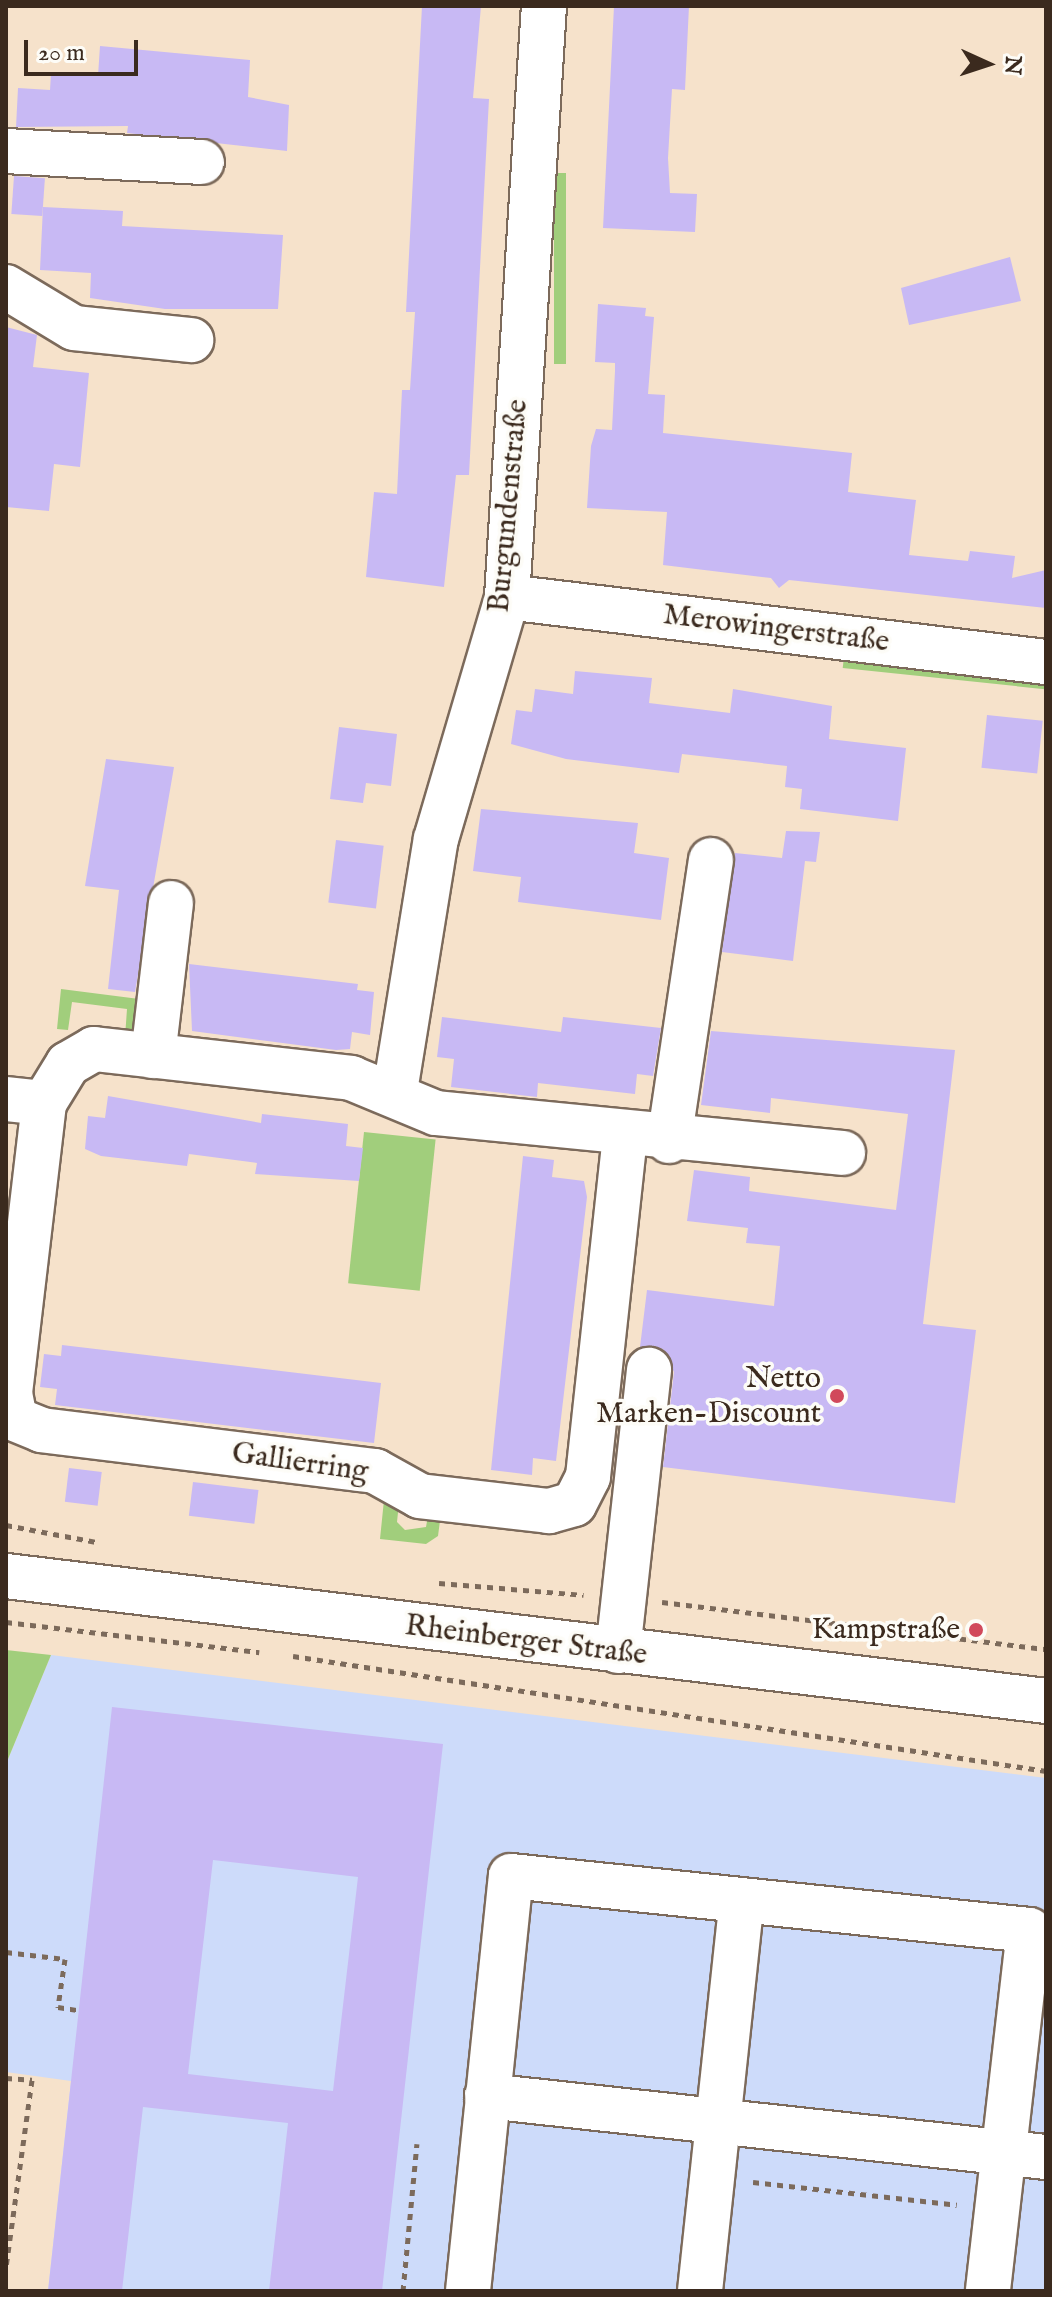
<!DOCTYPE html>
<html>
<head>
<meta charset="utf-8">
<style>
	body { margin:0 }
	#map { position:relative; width:1052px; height:2297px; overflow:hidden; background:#f6e2cb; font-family:"IM FELL English",serif }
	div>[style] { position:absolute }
	.built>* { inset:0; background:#cddbfa }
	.green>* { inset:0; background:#a1ce7c; transform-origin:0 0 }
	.building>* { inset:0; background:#c8b9f4; transform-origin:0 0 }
	.path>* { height:5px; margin-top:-2.5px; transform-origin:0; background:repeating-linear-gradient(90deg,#7c6a5b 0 6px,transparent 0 12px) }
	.roads { filter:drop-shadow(2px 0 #7c6a5b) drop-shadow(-2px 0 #7c6a5b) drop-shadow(0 2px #7c6a5b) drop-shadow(0 -2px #7c6a5b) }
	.minor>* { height:44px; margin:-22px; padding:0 22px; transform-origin:22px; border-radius:22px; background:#fff }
	.major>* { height:44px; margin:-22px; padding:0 22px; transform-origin:22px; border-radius:22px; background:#fff }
	.dots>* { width:22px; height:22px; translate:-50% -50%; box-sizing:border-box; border:4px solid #fdfcf7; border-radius:50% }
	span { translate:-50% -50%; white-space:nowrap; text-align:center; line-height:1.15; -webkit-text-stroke:7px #fdfcf7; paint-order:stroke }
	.street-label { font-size:30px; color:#3b2a1e }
	.poi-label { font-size:30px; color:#3b2a1e }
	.right { translate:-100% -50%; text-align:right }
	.frame { position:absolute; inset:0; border:8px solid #3b2a1e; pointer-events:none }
	.north { position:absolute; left:948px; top:24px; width:80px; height:80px; -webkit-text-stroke:6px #fdfcf7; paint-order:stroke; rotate:93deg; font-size:22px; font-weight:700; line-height:32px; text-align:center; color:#3b2a1e }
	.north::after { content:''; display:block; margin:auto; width:28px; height:36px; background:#3b2a1e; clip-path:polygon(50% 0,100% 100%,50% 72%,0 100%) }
	.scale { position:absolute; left:24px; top:40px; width:114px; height:36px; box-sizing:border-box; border:4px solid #3b2a1e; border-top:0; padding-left:10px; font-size:24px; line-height:28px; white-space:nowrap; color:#3b2a1e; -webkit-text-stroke:6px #fdfcf7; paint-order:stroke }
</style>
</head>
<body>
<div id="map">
	<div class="built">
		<i style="clip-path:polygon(51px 1655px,1046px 1778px,1046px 2291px,48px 2291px,71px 2081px,6px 2072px,6px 1764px)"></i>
	</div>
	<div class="green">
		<i style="left:554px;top:173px;width:12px;height:191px"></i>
		<i style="left:844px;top:656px;width:203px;height:12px;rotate:6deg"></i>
		<i style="clip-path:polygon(61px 989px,147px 1000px,142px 1038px,125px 1037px,127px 1009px,72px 1002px,68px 1030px,57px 1029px)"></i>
		<i style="left:364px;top:1132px;width:72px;height:152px;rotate:6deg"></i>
		<i style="clip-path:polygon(384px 1500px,399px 1503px,397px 1522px,405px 1530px,426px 1527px,429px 1510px,441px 1513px,438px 1536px,426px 1544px,380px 1539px)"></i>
		<i style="clip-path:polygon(6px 1650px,51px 1655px,6px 1764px)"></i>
	</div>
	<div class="building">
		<i style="clip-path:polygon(422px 6px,481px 6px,473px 98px,489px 99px,469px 475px,456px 475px,444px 587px,366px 577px,374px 492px,397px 494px,402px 390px,410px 390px,415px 312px,406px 312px)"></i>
		<i style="clip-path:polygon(614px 6px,689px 6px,685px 90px,672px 89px,668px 158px,670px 193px,697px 194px,695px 232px,603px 228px)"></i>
		<i style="clip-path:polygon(100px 46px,250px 60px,248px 97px,289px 105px,287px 151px,127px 133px,128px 126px,16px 127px,18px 88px,50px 90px,51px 73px,98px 76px)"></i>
		<i style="left:14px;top:176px;width:31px;height:38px;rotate:4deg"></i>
		<i style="clip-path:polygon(43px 207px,123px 211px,122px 226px,283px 235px,278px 309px,165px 309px,90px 298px,91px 273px,40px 270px)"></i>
		<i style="clip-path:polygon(1010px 257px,1021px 301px,909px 325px,901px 288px)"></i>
		<i style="clip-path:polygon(598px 304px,646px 308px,645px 316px,654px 317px,648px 394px,665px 395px,663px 433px,852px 453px,848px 492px,916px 500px,909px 555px,968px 561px,970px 551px,1015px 556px,1012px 578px,1046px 570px,1046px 608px,789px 580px,779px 588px,771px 578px,663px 565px,667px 512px,587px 508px,591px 446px,596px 429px,612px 430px,615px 371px,615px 363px,595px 362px)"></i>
		<i style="clip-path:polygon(6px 327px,37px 335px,33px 367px,89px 373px,80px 467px,54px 464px,49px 511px,6px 507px)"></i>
		<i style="clip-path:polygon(575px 671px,652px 678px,649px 703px,730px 713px,733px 689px,832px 706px,829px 739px,906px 748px,898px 821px,800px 809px,802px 789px,785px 787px,787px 766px,682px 754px,679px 773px,566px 759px,511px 744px,516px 710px,532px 712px,535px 689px,573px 694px)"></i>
		<i style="left:987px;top:715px;width:56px;height:53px;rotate:6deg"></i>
		<i style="clip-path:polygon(339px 727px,397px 734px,391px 786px,366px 783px,363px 803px,330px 799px)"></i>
		<i style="clip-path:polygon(106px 759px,174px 767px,135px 992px,108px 989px,119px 890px,85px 886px)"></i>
		<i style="clip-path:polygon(481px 809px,638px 823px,634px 853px,669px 858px,661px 920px,518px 902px,521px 877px,473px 871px)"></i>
		<i style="clip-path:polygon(786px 831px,820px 832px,816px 862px,805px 861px,793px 961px,722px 952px,735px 853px,782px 858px)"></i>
		<i style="left:336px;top:840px;width:48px;height:63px;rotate:7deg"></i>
		<i style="clip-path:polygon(189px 964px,358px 984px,357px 990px,374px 992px,370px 1035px,352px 1032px,350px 1049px,336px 1050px,192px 1031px)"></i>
		<i style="clip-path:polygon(442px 1017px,561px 1032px,563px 1017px,661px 1028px,653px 1076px,637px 1074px,635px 1094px,538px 1083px,537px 1097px,451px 1087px,454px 1059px,437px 1057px)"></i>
		<i style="clip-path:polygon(711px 1031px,955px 1050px,923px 1324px,976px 1330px,955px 1503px,663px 1467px,674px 1372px,663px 1349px,640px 1347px,647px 1290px,774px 1306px,780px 1246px,746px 1243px,748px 1228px,687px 1221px,694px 1170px,750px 1177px,749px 1191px,896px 1210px,908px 1114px,771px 1098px,770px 1113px,701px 1105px)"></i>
		<i style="clip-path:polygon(108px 1096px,261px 1123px,262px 1114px,348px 1124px,346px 1146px,363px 1148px,359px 1181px,255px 1174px,257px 1163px,189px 1154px,187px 1166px,101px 1156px,85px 1149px,88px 1116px,105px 1118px)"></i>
		<i style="clip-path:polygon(523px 1156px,554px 1160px,552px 1177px,584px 1181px,587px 1197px,556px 1461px,533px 1458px,532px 1475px,491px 1470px)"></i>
		<i style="clip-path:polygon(62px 1345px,381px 1383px,374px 1443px,55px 1405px,57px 1389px,40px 1387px,44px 1354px,61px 1356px)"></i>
		<i style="left:69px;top:1468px;width:33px;height:34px;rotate:7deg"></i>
		<i style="left:193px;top:1482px;width:66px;height:34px;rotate:7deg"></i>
		<i style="clip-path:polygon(evenodd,112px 1707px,443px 1744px,382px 2291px,269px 2291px,288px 2123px,143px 2107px,122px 2291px,48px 2291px,112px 1707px,213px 1860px,358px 1877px,333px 2091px,188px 2074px,213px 1860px)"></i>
	</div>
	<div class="path">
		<i style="left:6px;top:1525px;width:92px;rotate:10.7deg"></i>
		<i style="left:439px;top:1583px;width:145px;rotate:4.7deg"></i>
		<i style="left:662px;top:1602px;width:387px;rotate:7deg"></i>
		<i style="left:6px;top:1622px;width:255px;rotate:6.8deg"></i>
		<i style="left:293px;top:1656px;width:762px;rotate:8.68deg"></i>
		<i style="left:6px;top:1952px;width:59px;rotate:6.8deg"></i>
		<i style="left:65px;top:1959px;width:49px;rotate:98.3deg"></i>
		<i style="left:58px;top:2007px;width:20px;rotate:9deg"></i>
		<i style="left:6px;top:2078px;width:26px;rotate:4deg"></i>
		<i style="left:32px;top:2080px;width:190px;rotate:97.9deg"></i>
		<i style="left:753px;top:2182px;width:205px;rotate:6.4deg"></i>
		<i style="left:403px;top:2291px;width:148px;rotate:-84.6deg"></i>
	</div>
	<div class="roads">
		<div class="minor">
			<i style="left:6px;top:151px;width:196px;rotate:3.2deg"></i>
			<i style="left:6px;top:287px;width:79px;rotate:31.1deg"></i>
			<i style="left:74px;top:328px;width:118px;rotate:5.9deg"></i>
			<i style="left:507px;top:597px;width:543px;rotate:6.88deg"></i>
			<i style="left:153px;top:1056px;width:154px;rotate:-83.3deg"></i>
			<i style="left:395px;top:1091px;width:255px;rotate:-80.8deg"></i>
			<i style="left:436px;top:839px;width:252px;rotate:-73.6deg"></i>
			<i style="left:507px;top:597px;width:592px;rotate:-86.42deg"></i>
			<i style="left:6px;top:1099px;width:38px;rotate:6deg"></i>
			<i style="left:625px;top:1136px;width:343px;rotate:96.2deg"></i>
			<i style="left:588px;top:1477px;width:30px;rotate:117deg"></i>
			<i style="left:574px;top:1504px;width:26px;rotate:164deg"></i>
			<i style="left:549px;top:1511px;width:130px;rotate:-173.4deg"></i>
			<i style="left:420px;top:1496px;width:51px;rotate:-150.9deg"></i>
			<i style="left:375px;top:1471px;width:336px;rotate:-173deg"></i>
			<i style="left:42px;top:1430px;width:29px;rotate:-158deg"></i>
			<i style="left:15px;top:1419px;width:26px;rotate:-101deg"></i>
			<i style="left:10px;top:1393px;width:292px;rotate:-83.3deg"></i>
			<i style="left:44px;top:1103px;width:46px;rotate:-58.4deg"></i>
			<i style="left:68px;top:1064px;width:30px;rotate:-30deg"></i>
			<i style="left:94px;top:1049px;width:259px;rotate:6.4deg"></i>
			<i style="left:351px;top:1078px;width:92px;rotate:22.4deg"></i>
			<i style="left:436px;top:1113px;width:409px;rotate:5.6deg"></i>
			<i style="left:669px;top:1141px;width:284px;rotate:-81.5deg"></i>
			<i style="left:618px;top:1651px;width:283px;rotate:-83.7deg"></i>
			<i style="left:487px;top:2096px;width:562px;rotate:6.23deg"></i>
			<i style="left:468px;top:2291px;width:417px;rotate:-84.1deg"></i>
			<i style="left:511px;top:1876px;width:521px;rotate:5.95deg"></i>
			<i style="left:1029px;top:1930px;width:363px;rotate:96.5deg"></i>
			<i style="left:700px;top:2291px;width:393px;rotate:-83.9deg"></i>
		</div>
		<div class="major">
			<i style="left:6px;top:1576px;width:1047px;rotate:6.85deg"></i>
		</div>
	</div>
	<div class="dots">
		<i style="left:837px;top:1396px;background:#d1495b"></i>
		<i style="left:976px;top:1630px;background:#d1495b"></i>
	</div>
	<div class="street-label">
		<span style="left:509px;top:506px;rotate:-85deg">Burgundenstraße</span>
		<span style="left:776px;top:629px;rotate:7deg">Merowingerstraße</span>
		<span style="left:300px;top:1463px;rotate:8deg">Gallierring</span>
		<span style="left:526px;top:1641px;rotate:7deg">Rheinberger Straße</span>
	</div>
	<div class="poi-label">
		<span class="right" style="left:821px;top:1396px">Netto<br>Marken-Discount</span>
		<span class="right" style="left:960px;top:1630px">Kampstraße</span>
	</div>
	<div class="frame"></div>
	<div class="north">N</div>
	<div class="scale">20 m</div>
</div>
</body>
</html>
